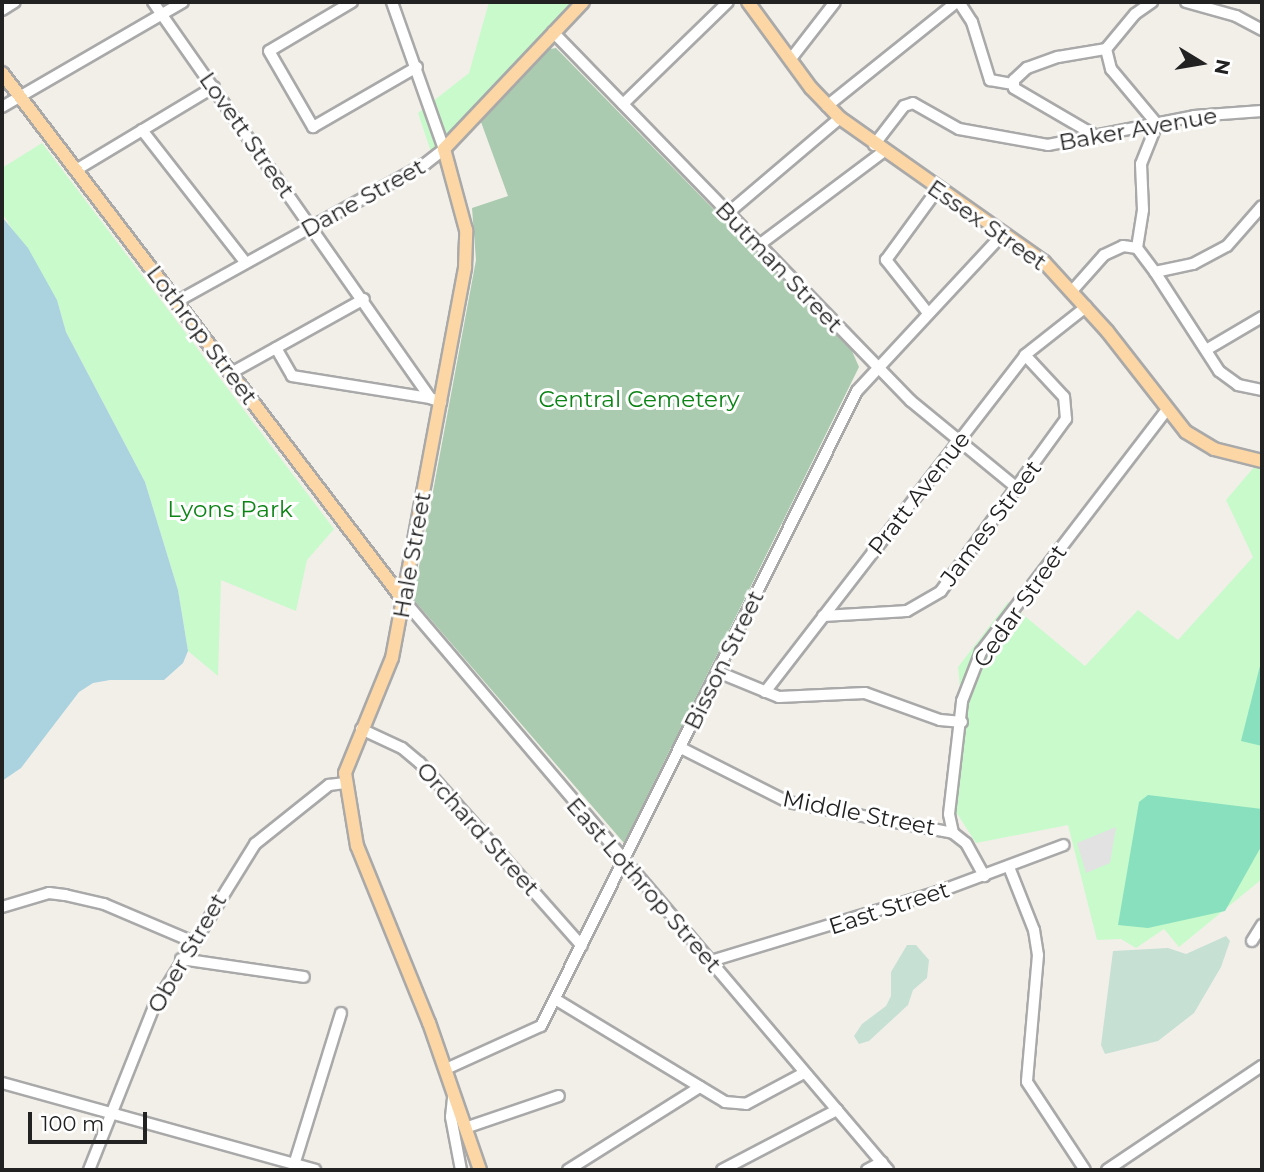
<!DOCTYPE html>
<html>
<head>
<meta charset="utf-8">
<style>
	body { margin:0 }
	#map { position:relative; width:1264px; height:1172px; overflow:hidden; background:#f2efe9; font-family:Montserrat,sans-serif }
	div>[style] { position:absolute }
	.wetland>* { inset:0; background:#c6e0d4 }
	.cemetery>* { inset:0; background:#aacbaf }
	.park>* { inset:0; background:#c8facc }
	.pitch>* { inset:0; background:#88e0be }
	.parking>* { inset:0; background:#e2e2e2 }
	.water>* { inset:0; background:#aad3df }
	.roads { filter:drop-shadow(2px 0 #a9a9a9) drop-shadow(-2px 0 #a9a9a9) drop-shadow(0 2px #a9a9a9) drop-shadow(0 -2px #a9a9a9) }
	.minor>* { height:10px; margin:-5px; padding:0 5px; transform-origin:5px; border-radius:5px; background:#fff }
	.major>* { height:12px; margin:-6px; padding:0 6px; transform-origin:6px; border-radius:6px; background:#fcd6a4 }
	span { translate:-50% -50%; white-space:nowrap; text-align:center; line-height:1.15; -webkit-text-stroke:6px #fff; paint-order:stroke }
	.street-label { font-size:23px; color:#222 }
	.park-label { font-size:23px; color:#0c8416 }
	.frame { position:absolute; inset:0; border:4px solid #222; pointer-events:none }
	.north { position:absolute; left:1166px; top:28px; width:70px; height:70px; -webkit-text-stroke:5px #fff; paint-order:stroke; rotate:101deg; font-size:19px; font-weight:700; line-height:28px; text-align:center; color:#222 }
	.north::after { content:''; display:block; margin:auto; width:24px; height:32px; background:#222; clip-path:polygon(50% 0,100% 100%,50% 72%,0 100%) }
	.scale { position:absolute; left:28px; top:1112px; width:119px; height:32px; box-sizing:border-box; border:4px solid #222; border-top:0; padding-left:9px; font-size:21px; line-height:24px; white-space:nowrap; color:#222; -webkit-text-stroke:5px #fff; paint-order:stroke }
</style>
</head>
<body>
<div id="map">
	<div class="wetland">
		<i style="clip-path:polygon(1226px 936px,1230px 941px,1221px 967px,1194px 1013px,1158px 1041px,1105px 1054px,1101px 1045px,1113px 951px,1168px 948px,1186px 954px)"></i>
		<i style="clip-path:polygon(907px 945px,916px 945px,929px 960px,927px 978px,913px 990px,908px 1005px,869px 1041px,859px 1044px,854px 1036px,862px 1024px,886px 1006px,891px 996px,891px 972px)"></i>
	</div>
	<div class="cemetery">
		<i style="clip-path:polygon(556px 48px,852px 351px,859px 367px,624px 843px,413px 599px,476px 260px,472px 208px,508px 196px,481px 122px,550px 49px)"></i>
	</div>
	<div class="park">
		<i style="clip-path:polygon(489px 2px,585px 2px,432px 155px,418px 113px,469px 73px)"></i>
		<i style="clip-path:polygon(42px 143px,334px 529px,307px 560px,296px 611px,221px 580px,218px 676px,188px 651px,178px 590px,145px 482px,66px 332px,57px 300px,2px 213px,2px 168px)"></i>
		<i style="clip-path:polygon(1260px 460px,1262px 879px,1179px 947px,1164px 929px,1136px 948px,1121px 939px,1097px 940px,1068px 825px,976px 843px,958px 815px,944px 804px,964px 730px,958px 667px,1008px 602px,1085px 666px,1138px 610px,1178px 640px,1253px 557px,1226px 500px)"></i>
	</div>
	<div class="pitch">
		<i style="clip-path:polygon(1262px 658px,1262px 746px,1241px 741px)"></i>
		<i style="clip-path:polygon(1148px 795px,1262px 809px,1262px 845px,1225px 911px,1148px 928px,1118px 925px,1139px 802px)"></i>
	</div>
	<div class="parking">
		<i style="clip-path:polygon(1116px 827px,1110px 863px,1086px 873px,1077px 843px)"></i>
	</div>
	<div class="water">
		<i style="clip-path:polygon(2px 217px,28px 248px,57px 300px,66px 332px,145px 482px,178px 590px,188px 651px,183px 663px,164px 680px,110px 680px,93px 683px,79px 692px,21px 768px,2px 781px)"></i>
	</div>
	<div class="roads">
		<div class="minor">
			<i style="left:153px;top:2px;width:483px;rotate:55deg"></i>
			<i style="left:430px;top:398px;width:12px;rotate:20deg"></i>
			<i style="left:352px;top:2px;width:96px;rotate:149.4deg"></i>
			<i style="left:269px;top:51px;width:88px;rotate:59.9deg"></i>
			<i style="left:313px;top:127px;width:120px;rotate:-30deg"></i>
			<i style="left:959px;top:2px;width:24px;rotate:57deg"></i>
			<i style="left:972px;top:22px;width:61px;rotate:72.8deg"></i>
			<i style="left:990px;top:80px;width:22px;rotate:10deg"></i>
			<i style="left:1186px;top:2px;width:52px;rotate:15.6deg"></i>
			<i style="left:1236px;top:16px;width:30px;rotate:28deg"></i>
			<i style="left:2px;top:10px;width:15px;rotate:-32deg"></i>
			<i style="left:553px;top:32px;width:514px;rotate:45.87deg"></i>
			<i style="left:911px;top:401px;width:137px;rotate:39.4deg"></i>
			<i style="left:1106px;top:49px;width:21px;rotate:76deg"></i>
			<i style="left:1111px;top:69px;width:72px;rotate:50.1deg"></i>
			<i style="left:1157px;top:124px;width:43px;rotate:111.8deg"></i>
			<i style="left:1141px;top:164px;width:46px;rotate:87.5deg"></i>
			<i style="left:1143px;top:210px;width:38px;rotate:99deg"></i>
			<i style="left:790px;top:60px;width:73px;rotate:-52.2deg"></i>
			<i style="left:623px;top:104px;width:146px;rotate:-44.2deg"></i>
			<i style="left:827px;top:106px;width:166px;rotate:-38.7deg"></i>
			<i style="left:2px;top:107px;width:209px;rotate:-30.1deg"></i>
			<i style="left:142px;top:130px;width:167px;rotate:52deg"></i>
			<i style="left:1096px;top:136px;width:95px;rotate:-149.7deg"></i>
			<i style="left:1014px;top:88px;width:8px;rotate:-90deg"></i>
			<i style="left:1014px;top:80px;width:18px;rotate:-43deg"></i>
			<i style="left:1027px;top:68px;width:33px;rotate:-20deg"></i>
			<i style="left:1058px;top:57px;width:49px;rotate:-9.5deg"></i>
			<i style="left:1106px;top:49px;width:45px;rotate:-50.4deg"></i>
			<i style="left:1135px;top:14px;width:21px;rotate:-35deg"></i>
			<i style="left:874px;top:145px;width:49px;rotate:-52.4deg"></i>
			<i style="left:904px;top:106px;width:9px;rotate:-18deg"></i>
			<i style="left:913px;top:103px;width:53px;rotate:29.5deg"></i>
			<i style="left:959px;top:129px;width:90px;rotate:10.2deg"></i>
			<i style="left:1048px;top:145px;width:149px;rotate:-11.2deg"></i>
			<i style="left:1194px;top:116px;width:68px;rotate:-4.2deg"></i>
			<i style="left:76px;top:170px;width:161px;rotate:-31deg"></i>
			<i style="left:728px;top:213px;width:147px;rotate:-40.3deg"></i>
			<i style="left:759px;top:245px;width:155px;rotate:-36.9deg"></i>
			<i style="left:1155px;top:272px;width:118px;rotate:57.1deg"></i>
			<i style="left:1219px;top:371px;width:24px;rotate:36deg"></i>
			<i style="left:1238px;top:385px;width:25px;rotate:12deg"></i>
			<i style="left:1072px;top:291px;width:48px;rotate:-48.4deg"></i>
			<i style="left:1104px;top:255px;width:21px;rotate:-25deg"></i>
			<i style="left:1123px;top:246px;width:14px;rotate:8deg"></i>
			<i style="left:1137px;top:248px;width:30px;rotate:53deg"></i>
			<i style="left:1155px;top:272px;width:39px;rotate:-12deg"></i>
			<i style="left:1193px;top:264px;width:38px;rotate:-28deg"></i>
			<i style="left:1227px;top:246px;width:53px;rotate:-48.8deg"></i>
			<i style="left:176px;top:302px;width:285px;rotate:-29deg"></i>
			<i style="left:425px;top:164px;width:24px;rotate:-38deg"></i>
			<i style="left:444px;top:149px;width:156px;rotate:-109.5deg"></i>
			<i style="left:928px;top:313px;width:68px;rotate:-128.4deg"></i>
			<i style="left:886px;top:260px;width:87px;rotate:-53.9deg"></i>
			<i style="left:276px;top:348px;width:32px;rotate:60deg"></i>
			<i style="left:292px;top:376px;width:140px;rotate:9.1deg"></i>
			<i style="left:1206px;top:350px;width:65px;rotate:-30.5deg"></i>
			<i style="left:231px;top:373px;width:152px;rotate:-29.1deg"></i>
			<i style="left:402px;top:598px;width:751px;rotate:49.65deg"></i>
			<i style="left:823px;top:616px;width:84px;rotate:-3.4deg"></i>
			<i style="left:907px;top:611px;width:39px;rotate:-30deg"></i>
			<i style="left:941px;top:591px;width:213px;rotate:-54deg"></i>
			<i style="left:1066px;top:419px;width:22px;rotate:-95deg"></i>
			<i style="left:1064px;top:397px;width:57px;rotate:-132.9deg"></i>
			<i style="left:718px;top:672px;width:66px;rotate:22.3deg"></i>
			<i style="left:779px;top:697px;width:86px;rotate:-2.7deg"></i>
			<i style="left:865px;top:693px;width:80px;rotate:19.8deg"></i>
			<i style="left:940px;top:720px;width:22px;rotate:5deg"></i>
			<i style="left:765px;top:692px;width:426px;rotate:-52.3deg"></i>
			<i style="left:1025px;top:355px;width:78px;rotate:-38.2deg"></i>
			<i style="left:361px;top:729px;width:45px;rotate:24.9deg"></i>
			<i style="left:402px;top:748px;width:23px;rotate:40deg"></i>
			<i style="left:420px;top:763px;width:244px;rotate:48.5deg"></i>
			<i style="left:681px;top:748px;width:120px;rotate:26.8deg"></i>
			<i style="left:788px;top:802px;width:168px;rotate:10.6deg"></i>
			<i style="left:953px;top:833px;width:16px;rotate:38deg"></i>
			<i style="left:966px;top:843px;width:38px;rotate:61deg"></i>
			<i style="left:953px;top:833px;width:19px;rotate:-102deg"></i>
			<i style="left:949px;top:814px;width:114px;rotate:-83.4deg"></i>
			<i style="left:962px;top:701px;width:53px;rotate:-68.8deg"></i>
			<i style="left:981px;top:652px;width:305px;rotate:-52.5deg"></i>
			<i style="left:1009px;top:867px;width:68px;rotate:68.4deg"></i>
			<i style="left:1034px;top:930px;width:25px;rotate:81deg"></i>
			<i style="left:1038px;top:955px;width:127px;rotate:95deg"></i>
			<i style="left:1027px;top:1082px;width:105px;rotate:56.6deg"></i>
			<i style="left:2px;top:907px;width:49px;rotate:-16.6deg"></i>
			<i style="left:49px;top:893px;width:16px;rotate:7deg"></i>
			<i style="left:65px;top:895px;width:40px;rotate:13deg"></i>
			<i style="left:104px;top:904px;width:95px;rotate:23deg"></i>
			<i style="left:1252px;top:941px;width:19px;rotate:-58deg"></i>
			<i style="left:181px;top:959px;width:124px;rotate:8.3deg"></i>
			<i style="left:711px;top:961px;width:237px;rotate:-16.9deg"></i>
			<i style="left:938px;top:892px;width:134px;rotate:-20.5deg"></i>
			<i style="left:555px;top:999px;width:199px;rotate:31.2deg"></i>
			<i style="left:725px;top:1102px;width:21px;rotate:5deg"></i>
			<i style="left:746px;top:1104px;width:66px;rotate:-28.1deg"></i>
			<i style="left:446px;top:1069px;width:104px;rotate:-24.4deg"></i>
			<i style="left:541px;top:1026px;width:709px;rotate:-63.54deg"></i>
			<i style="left:857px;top:391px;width:214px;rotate:-47.1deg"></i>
			<i style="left:2px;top:1083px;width:325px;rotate:15.5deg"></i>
			<i style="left:453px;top:1098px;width:19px;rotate:96deg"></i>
			<i style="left:451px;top:1117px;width:54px;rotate:79.3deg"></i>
			<i style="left:465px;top:1128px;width:99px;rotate:-18.8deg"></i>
			<i style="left:294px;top:1165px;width:159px;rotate:-72.8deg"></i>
			<i style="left:89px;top:1170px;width:175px;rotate:-68.3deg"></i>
			<i style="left:154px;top:1007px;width:192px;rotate:-58.2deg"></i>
			<i style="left:255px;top:844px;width:95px;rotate:-38.6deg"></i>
			<i style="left:329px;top:785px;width:16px;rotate:-7deg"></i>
			<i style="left:568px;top:1170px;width:156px;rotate:-32.2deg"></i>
			<i style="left:722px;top:1170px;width:130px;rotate:-27.6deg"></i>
			<i style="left:867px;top:1170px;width:17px;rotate:-28deg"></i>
			<i style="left:1107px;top:1170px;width:187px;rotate:-33.9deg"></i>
		</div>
		<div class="major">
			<i style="left:748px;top:2px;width:107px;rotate:53.8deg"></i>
			<i style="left:811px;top:88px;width:42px;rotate:46deg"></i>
			<i style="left:840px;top:118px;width:250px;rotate:35.2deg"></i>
			<i style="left:1044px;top:262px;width:93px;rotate:47.6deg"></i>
			<i style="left:1107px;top:331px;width:128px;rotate:52deg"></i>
			<i style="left:1186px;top:432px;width:33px;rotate:31deg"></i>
			<i style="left:1214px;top:449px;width:49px;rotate:14deg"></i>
			<i style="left:2px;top:73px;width:660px;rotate:52.7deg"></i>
			<i style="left:480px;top:1170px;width:156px;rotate:-109.1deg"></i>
			<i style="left:429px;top:1023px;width:191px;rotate:-112.1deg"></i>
			<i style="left:357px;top:846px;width:74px;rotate:-99.3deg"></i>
			<i style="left:345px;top:773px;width:124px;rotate:-67.8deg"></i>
			<i style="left:392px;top:658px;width:398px;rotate:-79.4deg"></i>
			<i style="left:465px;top:267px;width:37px;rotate:-88deg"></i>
			<i style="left:466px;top:230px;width:84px;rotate:-105.2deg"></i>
			<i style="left:444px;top:149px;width:202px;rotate:-46.6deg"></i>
		</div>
	</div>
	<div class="street-label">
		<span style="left:1138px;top:129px;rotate:-10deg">Baker Avenue</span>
		<span style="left:247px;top:135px;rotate:55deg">Lovett Street</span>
		<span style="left:363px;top:198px;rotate:-29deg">Dane Street</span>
		<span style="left:987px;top:225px;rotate:35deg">Essex Street</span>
		<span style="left:779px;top:267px;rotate:46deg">Butman Street</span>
		<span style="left:202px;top:335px;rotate:53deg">Lothrop Street</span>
		<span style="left:919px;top:493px;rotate:-52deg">Pratt Avenue</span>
		<span style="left:991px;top:523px;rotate:-53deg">James Street</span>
		<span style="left:412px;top:555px;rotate:-80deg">Hale Street</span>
		<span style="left:1020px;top:606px;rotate:-55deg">Cedar Street</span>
		<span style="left:724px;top:660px;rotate:-64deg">Bisson Street</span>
		<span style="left:859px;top:813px;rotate:11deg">Middle Street</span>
		<span style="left:478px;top:829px;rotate:48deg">Orchard Street</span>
		<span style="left:644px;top:885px;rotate:49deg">East Lothrop Street</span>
		<span style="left:889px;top:908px;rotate:-18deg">East Street</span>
		<span style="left:187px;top:953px;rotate:-60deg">Ober Street</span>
	</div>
	<div class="park-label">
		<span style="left:639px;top:399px">Central Cemetery</span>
		<span style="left:230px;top:509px">Lyons Park</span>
	</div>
	<div class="frame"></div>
	<div class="north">N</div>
	<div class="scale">100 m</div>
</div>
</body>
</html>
